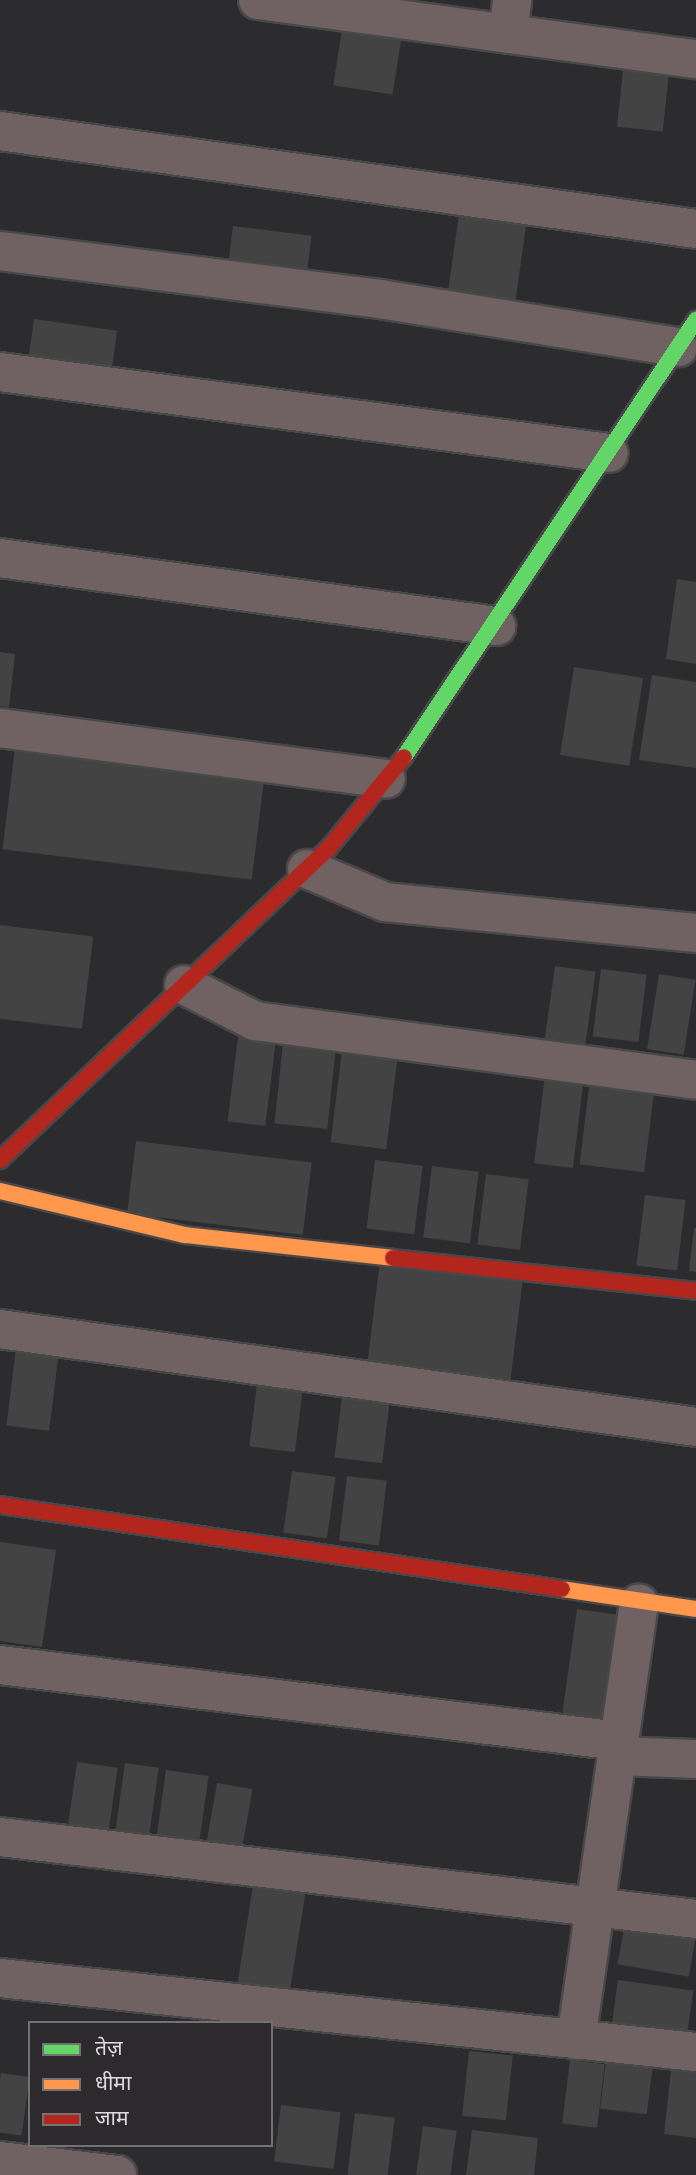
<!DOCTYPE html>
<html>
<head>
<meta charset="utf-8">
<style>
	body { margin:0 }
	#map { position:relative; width:696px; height:2175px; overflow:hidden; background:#2c2b2d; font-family:Raleway,"Noto Sans Devanagari",sans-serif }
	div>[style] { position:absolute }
	.building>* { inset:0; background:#444344; transform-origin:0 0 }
	.roads { filter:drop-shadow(2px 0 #484749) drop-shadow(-2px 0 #484749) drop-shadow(0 2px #484749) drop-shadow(0 -2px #484749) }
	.street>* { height:38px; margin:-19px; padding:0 19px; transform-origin:19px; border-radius:19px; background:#706263 }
	.fast>* { height:16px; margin:-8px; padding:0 8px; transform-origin:8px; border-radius:8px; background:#63d668 }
	.slow>* { height:16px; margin:-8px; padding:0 8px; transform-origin:8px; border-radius:8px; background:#ff974d }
	.jam>* { height:16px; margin:-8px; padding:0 8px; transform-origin:8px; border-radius:8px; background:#b3261e }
	span { translate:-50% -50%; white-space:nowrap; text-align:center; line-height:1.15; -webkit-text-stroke:6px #2d2a2e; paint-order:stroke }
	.legend { position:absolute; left:28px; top:2021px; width:245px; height:126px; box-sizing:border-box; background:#2d2a2e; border:2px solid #747175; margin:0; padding:9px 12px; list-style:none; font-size:21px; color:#dedcdf }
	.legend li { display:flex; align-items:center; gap:14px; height:35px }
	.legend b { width:35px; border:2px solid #747175 }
</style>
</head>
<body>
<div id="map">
	<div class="building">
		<i style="left:344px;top:17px;width:60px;height:69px;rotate:9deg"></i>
		<i style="left:624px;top:60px;width:46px;height:67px;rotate:6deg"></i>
		<i style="left:460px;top:207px;width:68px;height:87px;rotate:8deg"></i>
		<i style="left:233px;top:226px;width:79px;height:41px;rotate:7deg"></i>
		<i style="left:34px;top:319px;width:84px;height:48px;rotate:8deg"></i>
		<i style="clip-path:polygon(677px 579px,696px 582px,696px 664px,666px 659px)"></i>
		<i style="clip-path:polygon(0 652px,15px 654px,9px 707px,0 706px)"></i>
		<i style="left:574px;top:667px;width:70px;height:89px;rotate:9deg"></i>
		<i style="clip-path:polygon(652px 675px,696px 682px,696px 768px,639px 760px)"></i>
		<i style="left:16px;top:740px;width:251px;height:110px;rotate:7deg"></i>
		<i style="left:0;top:925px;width:94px;height:93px;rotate:7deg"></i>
		<i style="left:555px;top:966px;width:41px;height:75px;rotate:8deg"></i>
		<i style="left:601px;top:969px;width:46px;height:68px;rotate:7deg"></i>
		<i style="left:659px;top:974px;width:37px;height:76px;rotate:9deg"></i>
		<i style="left:238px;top:1037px;width:38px;height:85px;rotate:7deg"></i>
		<i style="left:283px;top:1043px;width:53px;height:81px;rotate:6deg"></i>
		<i style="left:342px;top:1050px;width:56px;height:93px;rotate:7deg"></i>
		<i style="left:545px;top:1075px;width:39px;height:89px;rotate:7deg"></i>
		<i style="left:590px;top:1080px;width:65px;height:85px;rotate:7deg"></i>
		<i style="left:136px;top:1141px;width:177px;height:73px;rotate:7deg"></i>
		<i style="left:375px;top:1160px;width:48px;height:69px;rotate:7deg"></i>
		<i style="left:432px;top:1166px;width:47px;height:72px;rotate:7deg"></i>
		<i style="left:486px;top:1174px;width:43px;height:71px;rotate:7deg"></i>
		<i style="left:645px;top:1195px;width:41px;height:71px;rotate:7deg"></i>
		<i style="clip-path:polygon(694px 1228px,696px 1228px,696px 1272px,689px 1271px)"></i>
		<i style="left:380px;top:1261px;width:144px;height:110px;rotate:7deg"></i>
		<i style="left:16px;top:1348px;width:43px;height:78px;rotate:7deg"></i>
		<i style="left:257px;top:1384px;width:46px;height:63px;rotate:7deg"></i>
		<i style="left:343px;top:1388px;width:48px;height:70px;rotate:7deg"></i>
		<i style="left:292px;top:1471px;width:44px;height:62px;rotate:8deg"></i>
		<i style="left:347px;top:1476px;width:40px;height:65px;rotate:7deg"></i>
		<i style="clip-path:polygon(0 1542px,56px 1550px,42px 1647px,0 1641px)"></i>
		<i style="left:577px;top:1609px;width:55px;height:106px;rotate:8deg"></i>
		<i style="left:77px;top:1762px;width:41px;height:68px;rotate:8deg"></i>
		<i style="left:125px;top:1763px;width:34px;height:74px;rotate:8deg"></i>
		<i style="left:166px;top:1770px;width:43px;height:68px;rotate:8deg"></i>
		<i style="left:217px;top:1783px;width:36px;height:62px;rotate:10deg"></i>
		<i style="left:254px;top:1879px;width:53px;height:106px;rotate:9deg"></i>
		<i style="left:625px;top:1923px;width:72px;height:42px;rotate:10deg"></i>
		<i style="left:618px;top:1980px;width:76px;height:54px;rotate:8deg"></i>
		<i style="left:469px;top:2051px;width:44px;height:65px;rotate:6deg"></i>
		<i style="left:570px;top:2060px;width:35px;height:64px;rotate:7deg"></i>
		<i style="left:606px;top:2061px;width:47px;height:48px;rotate:7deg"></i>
		<i style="clip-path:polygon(671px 2070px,696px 2073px,696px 2138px,664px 2134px)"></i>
		<i style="left:1px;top:2073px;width:29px;height:59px;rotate:8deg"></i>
		<i style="left:281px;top:2105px;width:60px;height:57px;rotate:7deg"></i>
		<i style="left:355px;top:2113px;width:40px;height:62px;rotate:7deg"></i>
		<i style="left:423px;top:2126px;width:34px;height:49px;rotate:8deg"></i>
		<i style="clip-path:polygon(472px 2130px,538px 2138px,534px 2175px,466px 2175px)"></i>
	</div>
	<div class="roads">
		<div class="street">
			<i style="left:258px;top:0;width:442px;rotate:7.7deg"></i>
			<i style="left:508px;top:34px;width:34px;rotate:-83deg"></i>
			<i style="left:0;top:131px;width:703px;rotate:8.01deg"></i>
			<i style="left:0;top:251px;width:383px;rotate:7.2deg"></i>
			<i style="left:380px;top:299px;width:302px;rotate:9.2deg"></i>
			<i style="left:0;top:372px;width:614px;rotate:7.58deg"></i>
			<i style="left:0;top:558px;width:501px;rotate:7.81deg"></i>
			<i style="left:0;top:728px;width:389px;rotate:7.5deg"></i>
			<i style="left:307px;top:869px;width:85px;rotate:22.9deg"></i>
			<i style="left:385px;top:902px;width:313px;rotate:5.7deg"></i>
			<i style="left:184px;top:985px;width:80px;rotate:26.9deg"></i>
			<i style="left:255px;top:1021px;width:445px;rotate:7.6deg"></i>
			<i style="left:0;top:1329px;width:703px;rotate:8.01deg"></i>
			<i style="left:0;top:1665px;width:624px;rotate:7deg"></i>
			<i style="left:617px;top:1756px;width:79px;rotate:2.2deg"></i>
			<i style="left:0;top:1837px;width:701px;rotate:6.72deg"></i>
			<i style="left:0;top:1978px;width:700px;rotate:6.07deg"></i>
			<i style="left:576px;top:2040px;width:441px;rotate:-81.8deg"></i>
			<i style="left:0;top:2161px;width:118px;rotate:6.8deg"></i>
		</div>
		<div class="fast">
			<i style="left:404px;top:757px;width:526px;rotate:-56.25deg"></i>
		</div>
		<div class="slow">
			<i style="left:0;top:1191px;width:190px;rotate:13.4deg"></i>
			<i style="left:185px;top:1235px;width:209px;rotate:6.3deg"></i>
			<i style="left:562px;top:1589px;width:135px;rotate:8.5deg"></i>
		</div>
		<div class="jam">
			<i style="left:0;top:1160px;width:452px;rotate:-43.5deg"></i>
			<i style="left:328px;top:849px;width:119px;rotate:-50.4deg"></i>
			<i style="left:393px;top:1258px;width:305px;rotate:6.2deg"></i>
			<i style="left:0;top:1505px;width:568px;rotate:8.5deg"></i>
		</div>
	</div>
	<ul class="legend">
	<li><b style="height:9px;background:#63d668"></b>तेज़</li>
	<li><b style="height:9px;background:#ff974d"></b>धीमा</li>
	<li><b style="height:9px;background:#b3261e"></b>जाम</li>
	</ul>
</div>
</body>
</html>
